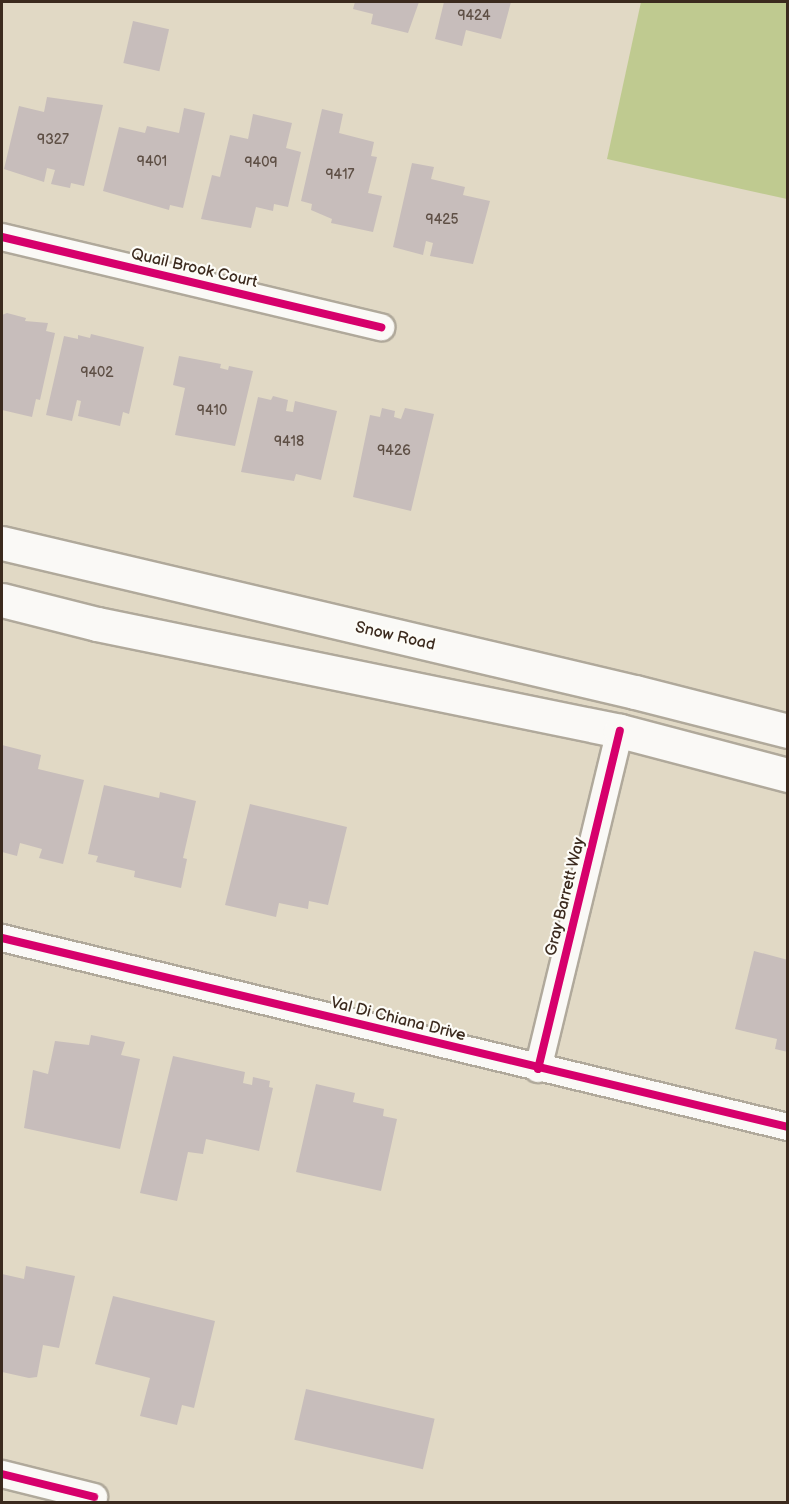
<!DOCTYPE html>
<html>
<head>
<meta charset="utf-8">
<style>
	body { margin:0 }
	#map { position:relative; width:789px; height:1504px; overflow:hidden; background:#e1d9c5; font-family:"Balsamiq Sans",sans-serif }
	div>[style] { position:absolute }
	.green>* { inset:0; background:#bfca90 }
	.building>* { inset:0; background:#c7bdbb; transform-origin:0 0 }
	.roads { filter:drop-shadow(2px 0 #b0a99b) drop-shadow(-2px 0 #b0a99b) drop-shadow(0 2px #b0a99b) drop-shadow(0 -2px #b0a99b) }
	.minor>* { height:26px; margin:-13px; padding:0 13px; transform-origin:13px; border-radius:13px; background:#faf9f6 }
	.secondary>* { height:33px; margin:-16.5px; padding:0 16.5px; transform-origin:16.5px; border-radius:16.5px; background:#faf9f6 }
	.cycleway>* { height:8px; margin:-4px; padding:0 4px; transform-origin:4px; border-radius:4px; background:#d6006c }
	span { translate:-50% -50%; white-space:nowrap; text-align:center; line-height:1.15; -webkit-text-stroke:4.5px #fdfcf7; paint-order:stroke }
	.number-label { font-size:14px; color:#5e4f45 }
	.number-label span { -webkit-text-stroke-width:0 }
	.street-label { font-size:16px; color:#3b2a1e }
	.frame { position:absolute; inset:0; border:3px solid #3b2a1e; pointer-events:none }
</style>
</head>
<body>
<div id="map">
	<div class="green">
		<i style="clip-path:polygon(641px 2px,787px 2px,787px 199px,607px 159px)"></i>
	</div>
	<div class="building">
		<i style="clip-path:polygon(355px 2px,419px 2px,408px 33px,371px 24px,373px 14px,353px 9px)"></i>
		<i style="clip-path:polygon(444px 2px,511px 2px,501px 39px,466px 30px,462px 46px,435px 39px)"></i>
		<i style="left:133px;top:21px;width:37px;height:43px;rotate:13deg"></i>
		<i style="clip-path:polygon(47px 97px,103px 105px,84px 186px,71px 183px,70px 188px,51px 184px,55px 170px,47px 168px,44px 182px,4px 169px,19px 106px,44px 112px)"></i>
		<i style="clip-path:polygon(184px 108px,205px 113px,183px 208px,170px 205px,169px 210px,103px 191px,119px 127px,145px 133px,147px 126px,179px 133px)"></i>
		<i style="clip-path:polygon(322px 109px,343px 114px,339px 133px,374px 142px,371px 156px,377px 157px,368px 193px,382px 196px,373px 232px,331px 223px,332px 219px,311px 210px,312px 204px,301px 201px)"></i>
		<i style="clip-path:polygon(253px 114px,292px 123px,286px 148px,301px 152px,288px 207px,274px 204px,273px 211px,256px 207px,251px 228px,201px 219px,212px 175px,220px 177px,230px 135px,248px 139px)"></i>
		<i style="clip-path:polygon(412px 163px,434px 167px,431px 179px,465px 187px,463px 195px,490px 201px,473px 264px,430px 256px,433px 243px,426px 241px,423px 255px,393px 247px)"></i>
		<i style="clip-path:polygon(7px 313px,26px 318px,25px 321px,48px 323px,46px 331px,55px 333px,40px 400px,36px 399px,32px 417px,2px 410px,2px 315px)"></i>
		<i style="clip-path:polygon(91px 334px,144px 347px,129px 414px,123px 412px,120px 426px,78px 416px,81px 401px,77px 400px,72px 421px,46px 415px,64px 336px,78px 339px,78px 335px,90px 338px)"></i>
		<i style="clip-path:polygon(179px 356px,221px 364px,220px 368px,228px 370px,229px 366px,253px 371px,235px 446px,175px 435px,185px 388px,173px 385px)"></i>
		<i style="clip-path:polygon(273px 396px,288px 400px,286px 411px,293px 412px,295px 401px,337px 411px,321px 480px,296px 474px,294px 481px,241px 472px,258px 397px,271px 400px)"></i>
		<i style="clip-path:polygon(382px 408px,395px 411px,394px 417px,401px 419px,405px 408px,434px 414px,411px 511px,353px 497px,370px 415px,380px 417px)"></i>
		<i style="clip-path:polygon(2px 745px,41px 755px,38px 769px,84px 780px,63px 864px,39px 858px,42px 849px,20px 843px,17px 856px,2px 852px)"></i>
		<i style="clip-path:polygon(104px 785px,159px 798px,160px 792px,196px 801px,183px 858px,187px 859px,181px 888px,134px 877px,135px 871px,96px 862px,98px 856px,88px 854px)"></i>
		<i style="clip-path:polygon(250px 804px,347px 827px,328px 905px,309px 901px,308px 909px,279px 903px,276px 917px,225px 905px)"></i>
		<i style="clip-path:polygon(754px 951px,788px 960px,788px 1052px,775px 1049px,777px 1039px,735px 1029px)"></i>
		<i style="clip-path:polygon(91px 1035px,125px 1042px,121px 1055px,140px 1059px,120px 1149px,24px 1128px,33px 1070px,48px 1074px,55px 1041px,89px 1045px)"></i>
		<i style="clip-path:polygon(173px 1056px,245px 1072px,243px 1083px,252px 1085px,253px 1077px,270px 1081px,269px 1087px,273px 1088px,259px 1151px,206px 1139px,203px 1154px,188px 1152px,177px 1201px,140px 1193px)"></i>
		<i style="clip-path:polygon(316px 1084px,355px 1093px,353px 1102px,384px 1109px,383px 1116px,397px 1119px,381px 1191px,296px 1172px)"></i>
		<i style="clip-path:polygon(26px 1266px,75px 1276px,59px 1348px,43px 1345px,37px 1377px,29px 1378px,2px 1372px,2px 1274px,24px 1279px)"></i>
		<i style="clip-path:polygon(113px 1296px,215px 1321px,194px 1408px,182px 1405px,177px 1425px,140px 1416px,150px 1378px,95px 1364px)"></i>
		<i style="left:306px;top:1389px;width:132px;height:52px;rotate:13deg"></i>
	</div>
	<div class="roads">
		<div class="minor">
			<i style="left:2px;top:237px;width:390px;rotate:13.4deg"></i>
			<i style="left:2px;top:938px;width:808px;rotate:13.52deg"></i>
			<i style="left:538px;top:1069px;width:348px;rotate:-76.4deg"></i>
			<i style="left:2px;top:1474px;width:95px;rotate:14deg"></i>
		</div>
		<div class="secondary">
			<i style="left:2px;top:543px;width:650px;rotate:13.25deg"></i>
			<i style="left:635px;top:692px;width:158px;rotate:14.3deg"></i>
			<i style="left:2px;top:600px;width:98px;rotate:14.2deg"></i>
			<i style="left:97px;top:624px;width:534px;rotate:11.56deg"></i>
			<i style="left:620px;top:731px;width:174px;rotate:14.7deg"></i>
		</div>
	</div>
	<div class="cycleway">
		<i style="left:2px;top:237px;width:390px;rotate:13.4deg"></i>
		<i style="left:2px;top:938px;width:808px;rotate:13.52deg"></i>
		<i style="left:538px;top:1069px;width:348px;rotate:-76.4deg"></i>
		<i style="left:2px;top:1474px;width:95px;rotate:14deg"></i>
	</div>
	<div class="number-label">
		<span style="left:474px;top:16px">9424</span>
		<span style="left:53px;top:140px">9327</span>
		<span style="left:152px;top:162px">9401</span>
		<span style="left:261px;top:163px">9409</span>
		<span style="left:340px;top:175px">9417</span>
		<span style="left:442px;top:220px">9425</span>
		<span style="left:97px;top:373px">9402</span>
		<span style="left:212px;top:411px">9410</span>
		<span style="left:289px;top:442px">9418</span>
		<span style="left:394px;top:451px">9426</span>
	</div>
	<div class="street-label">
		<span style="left:194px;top:269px;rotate:13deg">Quail Brook Court</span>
		<span style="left:395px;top:637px;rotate:13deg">Snow Road</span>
		<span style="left:566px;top:897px;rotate:-76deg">Gray Barrett Way</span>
		<span style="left:398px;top:1020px;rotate:14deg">Val Di Chiana Drive</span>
	</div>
	<div class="frame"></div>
</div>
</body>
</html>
